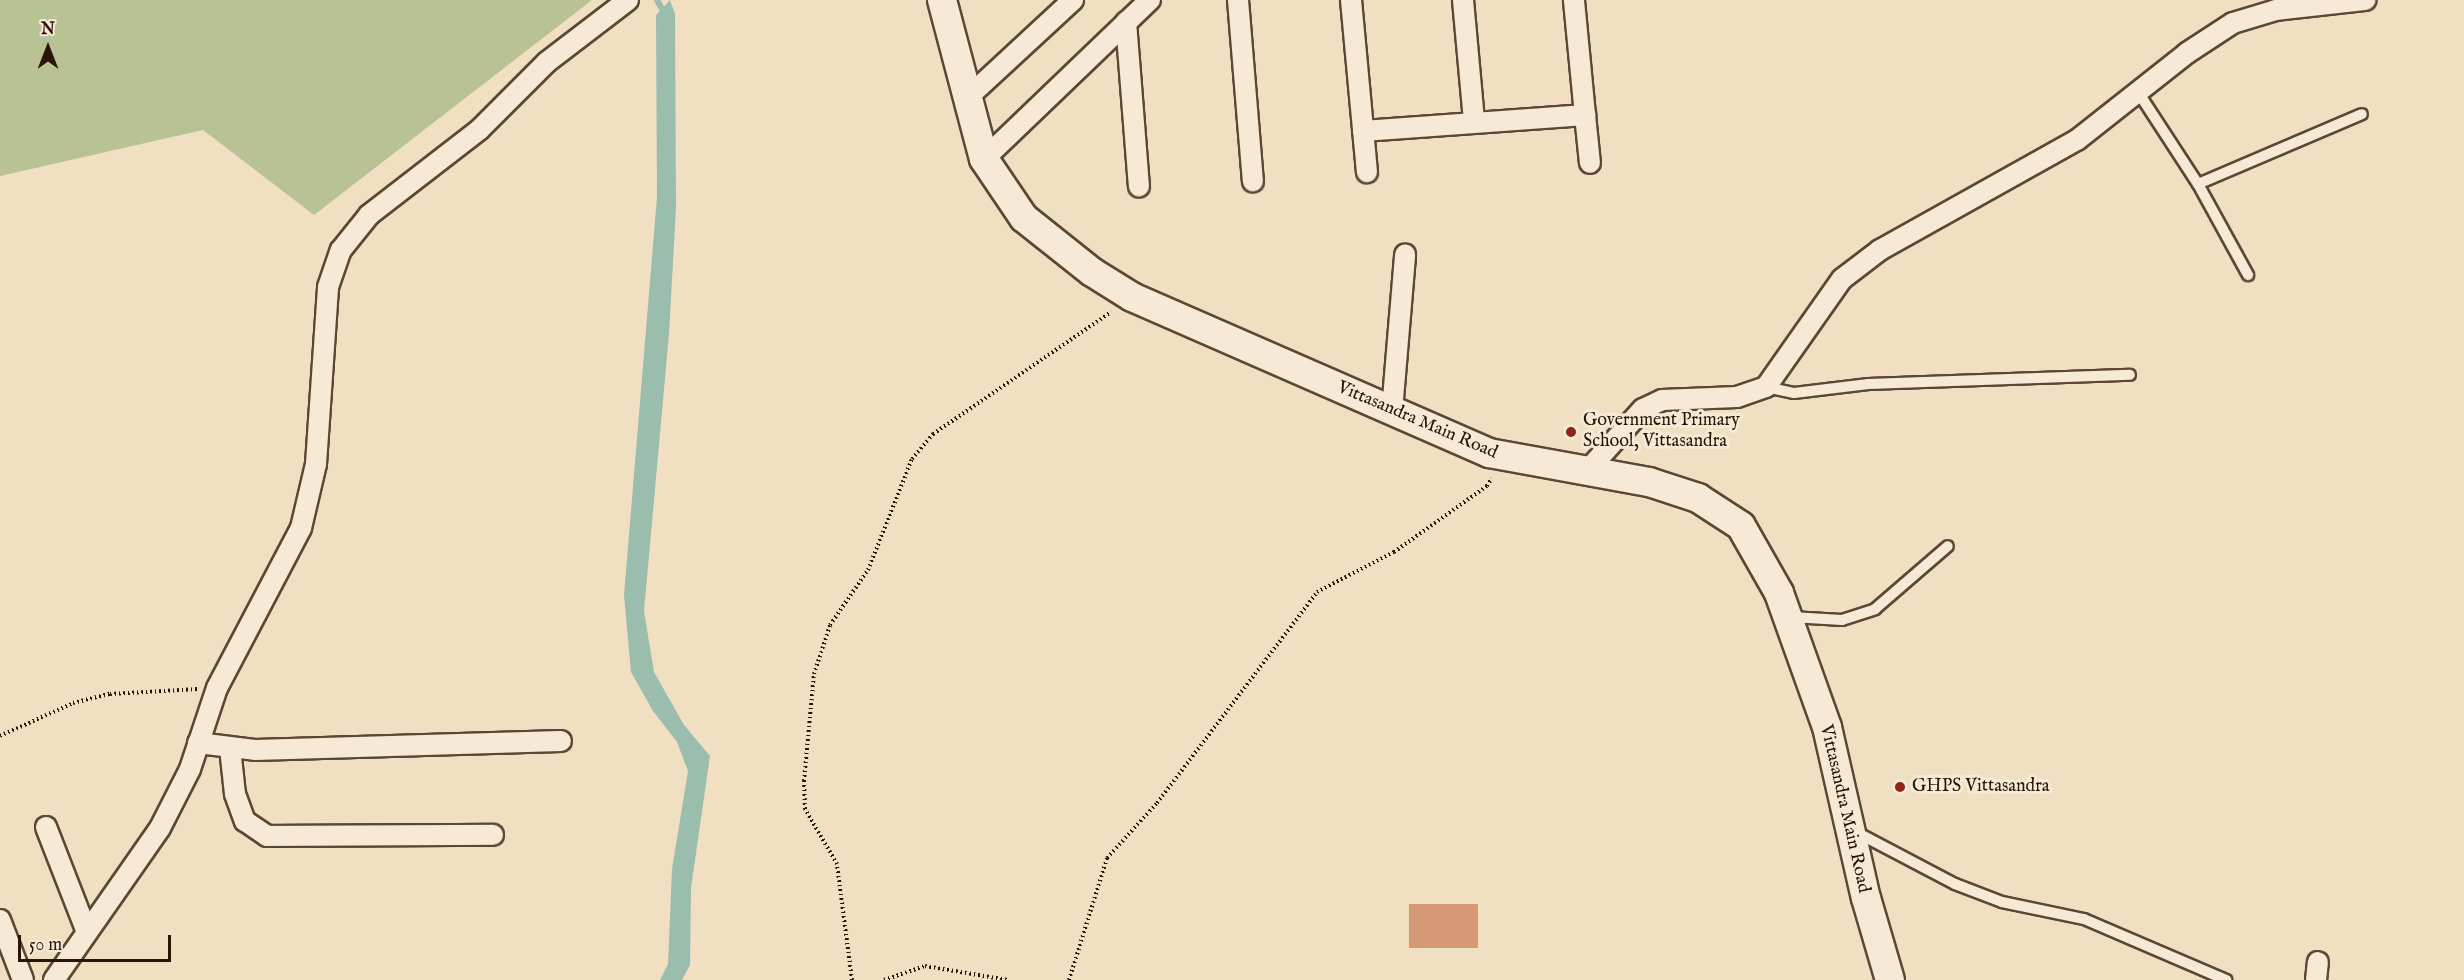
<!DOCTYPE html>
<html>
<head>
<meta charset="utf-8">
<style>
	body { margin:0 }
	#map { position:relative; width:2464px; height:980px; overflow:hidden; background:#f1dfc2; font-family:"IM FELL English",serif }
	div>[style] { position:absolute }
	.green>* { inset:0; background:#b8c294 }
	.water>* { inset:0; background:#9bbdae }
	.stream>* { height:6px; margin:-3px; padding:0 3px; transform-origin:3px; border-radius:3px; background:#9bbdae }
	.building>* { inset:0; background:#d69975; transform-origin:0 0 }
	.path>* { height:4px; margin-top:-2px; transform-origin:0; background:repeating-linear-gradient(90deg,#2b1405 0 1.5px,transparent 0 4.5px) }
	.roads { filter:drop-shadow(2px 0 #5c4734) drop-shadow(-2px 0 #5c4734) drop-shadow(0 2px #5c4734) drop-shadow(0 -2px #5c4734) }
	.lane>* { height:10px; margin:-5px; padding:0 5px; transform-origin:5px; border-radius:5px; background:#f6ead7 }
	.street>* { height:20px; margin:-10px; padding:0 10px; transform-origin:10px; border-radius:10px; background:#f6ead7 }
	.secondary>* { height:28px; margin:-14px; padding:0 14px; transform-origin:14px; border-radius:14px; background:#f6ead7 }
	.dots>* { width:16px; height:16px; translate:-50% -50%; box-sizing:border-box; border:3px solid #f6ead7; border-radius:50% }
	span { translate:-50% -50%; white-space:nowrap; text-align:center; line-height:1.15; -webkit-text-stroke:6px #f6ead7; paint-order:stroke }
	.street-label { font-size:18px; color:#2b1405 }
	.poi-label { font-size:18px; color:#2b1405 }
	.left { translate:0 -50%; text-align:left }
	.north { position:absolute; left:18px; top:18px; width:60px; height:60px; -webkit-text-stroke:4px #f6ead7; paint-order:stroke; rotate:0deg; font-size:16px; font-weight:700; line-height:24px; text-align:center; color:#2b1405 }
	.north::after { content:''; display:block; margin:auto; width:21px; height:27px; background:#2b1405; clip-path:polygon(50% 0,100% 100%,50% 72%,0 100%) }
	.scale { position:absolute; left:18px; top:935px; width:153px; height:27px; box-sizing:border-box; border:3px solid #2b1405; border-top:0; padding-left:8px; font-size:18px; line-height:21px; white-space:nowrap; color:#2b1405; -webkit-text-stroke:4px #f6ead7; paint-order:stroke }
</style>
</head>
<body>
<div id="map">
	<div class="green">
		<i style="clip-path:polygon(0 0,592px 0,314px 215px,203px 130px,0 176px)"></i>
	</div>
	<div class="water">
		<i style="clip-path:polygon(670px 0,675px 14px,676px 208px,669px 334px,644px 611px,654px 672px,684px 725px,710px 756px,691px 888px,690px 965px,682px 980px,660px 980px,668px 964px,672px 869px,688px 771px,677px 742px,653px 711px,631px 672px,624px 595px,657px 197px,656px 15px)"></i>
	</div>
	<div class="stream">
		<i style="left:657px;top:0;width:18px;rotate:61deg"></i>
	</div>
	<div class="building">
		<i style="left:1409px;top:904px;width:69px;height:44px"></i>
	</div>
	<div class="path">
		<i style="left:0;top:736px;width:80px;rotate:-24.3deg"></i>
		<i style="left:73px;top:703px;width:38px;rotate:-14deg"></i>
		<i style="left:110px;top:694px;width:88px;rotate:-3.3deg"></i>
		<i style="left:852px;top:980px;width:117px;rotate:-97.4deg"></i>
		<i style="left:837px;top:864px;width:64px;rotate:-120.2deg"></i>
		<i style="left:805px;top:809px;width:28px;rotate:-92deg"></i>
		<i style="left:804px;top:781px;width:107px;rotate:-84.7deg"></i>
		<i style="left:814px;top:674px;width:52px;rotate:-71.9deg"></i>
		<i style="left:830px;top:625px;width:67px;rotate:-55.4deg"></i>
		<i style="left:868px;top:570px;width:119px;rotate:-68.4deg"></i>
		<i style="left:912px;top:459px;width:33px;rotate:-50deg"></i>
		<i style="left:933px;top:434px;width:216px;rotate:-34.4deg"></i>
		<i style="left:884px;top:980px;width:43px;rotate:-18.9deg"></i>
		<i style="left:925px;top:966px;width:84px;rotate:9.6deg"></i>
		<i style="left:1069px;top:980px;width:128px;rotate:-72.7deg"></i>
		<i style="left:1107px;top:858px;width:74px;rotate:-47.7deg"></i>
		<i style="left:1157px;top:803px;width:265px;rotate:-52.8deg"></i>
		<i style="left:1317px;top:592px;width:87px;rotate:-27.5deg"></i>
		<i style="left:1394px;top:552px;width:114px;rotate:-35.4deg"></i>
		<i style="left:1487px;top:486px;width:9px;rotate:-58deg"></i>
	</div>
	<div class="roads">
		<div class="lane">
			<i style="left:2138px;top:92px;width:110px;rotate:56.9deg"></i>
			<i style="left:2198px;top:184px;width:178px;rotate:-23.1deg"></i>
			<i style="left:2198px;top:184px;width:104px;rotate:61.2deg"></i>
			<i style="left:1766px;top:387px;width:29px;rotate:12deg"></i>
			<i style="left:1794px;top:393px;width:75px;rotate:-6.9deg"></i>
			<i style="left:1868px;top:384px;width:262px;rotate:-2deg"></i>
			<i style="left:1791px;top:617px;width:51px;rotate:3.4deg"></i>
			<i style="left:1842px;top:620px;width:35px;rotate:-18deg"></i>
			<i style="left:1875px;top:609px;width:96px;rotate:-40.8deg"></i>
			<i style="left:1856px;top:832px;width:112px;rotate:27.7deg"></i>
			<i style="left:1955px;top:884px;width:50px;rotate:21deg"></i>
			<i style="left:2002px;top:902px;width:84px;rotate:11.7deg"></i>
			<i style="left:2084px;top:919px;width:155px;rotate:23.2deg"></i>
		</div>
		<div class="street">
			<i style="left:1238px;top:0;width:182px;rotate:85.3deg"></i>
			<i style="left:1351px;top:0;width:173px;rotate:84.7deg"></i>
			<i style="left:1463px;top:0;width:122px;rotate:84.8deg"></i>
			<i style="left:1126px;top:22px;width:165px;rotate:85.5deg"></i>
			<i style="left:966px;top:99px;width:146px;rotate:-42.8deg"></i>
			<i style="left:1585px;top:115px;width:48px;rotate:84.1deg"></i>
			<i style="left:1363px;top:131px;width:223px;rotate:-4.1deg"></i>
			<i style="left:1585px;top:115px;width:116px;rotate:-95.5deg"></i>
			<i style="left:984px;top:159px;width:230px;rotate:-43.8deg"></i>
			<i style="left:1392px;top:411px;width:157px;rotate:-85.2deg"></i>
			<i style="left:1588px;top:470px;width:82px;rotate:-48deg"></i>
			<i style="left:1643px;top:409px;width:21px;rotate:-25deg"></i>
			<i style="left:1662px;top:400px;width:75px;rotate:-2.3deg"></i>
			<i style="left:1737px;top:397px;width:31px;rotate:-19deg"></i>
			<i style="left:1766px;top:387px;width:132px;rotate:-54.9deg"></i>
			<i style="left:1842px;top:279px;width:48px;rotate:-37.3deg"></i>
			<i style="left:1880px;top:250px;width:226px;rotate:-29.2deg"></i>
			<i style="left:2077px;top:140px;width:140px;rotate:-38.3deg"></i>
			<i style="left:2187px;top:53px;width:55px;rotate:-33.1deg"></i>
			<i style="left:2233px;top:23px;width:45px;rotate:-16.8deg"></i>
			<i style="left:2276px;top:10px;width:90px;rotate:-6.4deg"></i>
			<i style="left:198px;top:743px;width:57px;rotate:7deg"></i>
			<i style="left:255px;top:750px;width:306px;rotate:-1.7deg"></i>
			<i style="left:230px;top:748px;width:46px;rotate:83.8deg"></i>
			<i style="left:235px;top:794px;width:29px;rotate:70deg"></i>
			<i style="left:245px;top:821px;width:27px;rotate:34deg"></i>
			<i style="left:267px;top:836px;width:226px;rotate:-0.3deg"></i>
			<i style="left:46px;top:827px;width:113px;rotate:68.7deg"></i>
			<i style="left:0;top:920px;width:64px;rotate:69deg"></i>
			<i style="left:54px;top:980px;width:185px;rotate:-55.1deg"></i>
			<i style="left:160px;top:828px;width:66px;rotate:-63deg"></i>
			<i style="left:190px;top:769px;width:85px;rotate:-71.6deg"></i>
			<i style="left:217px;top:688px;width:181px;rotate:-62.3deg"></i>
			<i style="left:301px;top:528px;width:66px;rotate:-76.8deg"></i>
			<i style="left:316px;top:464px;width:177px;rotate:-86.1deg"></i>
			<i style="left:328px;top:287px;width:39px;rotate:-71deg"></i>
			<i style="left:341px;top:250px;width:45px;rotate:-51.3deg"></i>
			<i style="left:369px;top:215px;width:139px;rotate:-37.7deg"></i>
			<i style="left:479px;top:130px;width:96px;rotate:-45deg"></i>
			<i style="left:547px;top:62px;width:102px;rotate:-37.4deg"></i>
			<i style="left:2316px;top:980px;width:18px;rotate:-84deg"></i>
		</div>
		<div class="secondary">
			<i style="left:942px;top:0;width:164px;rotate:75.2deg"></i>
			<i style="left:984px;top:159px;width:71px;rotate:55.9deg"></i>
			<i style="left:1024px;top:218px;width:87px;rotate:38.5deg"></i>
			<i style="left:1092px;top:272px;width:47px;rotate:32deg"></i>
			<i style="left:1132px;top:297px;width:390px;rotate:23.6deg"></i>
			<i style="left:1489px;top:453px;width:163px;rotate:10.3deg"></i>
			<i style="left:1649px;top:482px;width:52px;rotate:18.1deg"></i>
			<i style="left:1698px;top:498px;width:51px;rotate:33.1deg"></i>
			<i style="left:1741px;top:526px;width:77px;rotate:60.4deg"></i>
			<i style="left:1779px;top:593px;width:142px;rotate:70.3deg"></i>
			<i style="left:1827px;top:727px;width:175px;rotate:77.2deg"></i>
			<i style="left:1866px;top:898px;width:85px;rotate:73.7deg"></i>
		</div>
	</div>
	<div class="dots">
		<i style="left:1571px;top:432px;background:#8f2418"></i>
		<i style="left:1900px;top:787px;background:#8f2418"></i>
	</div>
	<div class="street-label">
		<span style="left:1417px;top:421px;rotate:23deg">Vittasandra Main Road</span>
		<span style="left:1844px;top:809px;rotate:77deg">Vittasandra Main Road</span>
	</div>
	<div class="poi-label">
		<span class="left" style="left:1583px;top:432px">Government Primary<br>School, Vittasandra</span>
		<span class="left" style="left:1912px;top:787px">GHPS Vittasandra</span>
	</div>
	<div class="north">N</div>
	<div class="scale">50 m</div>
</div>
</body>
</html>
